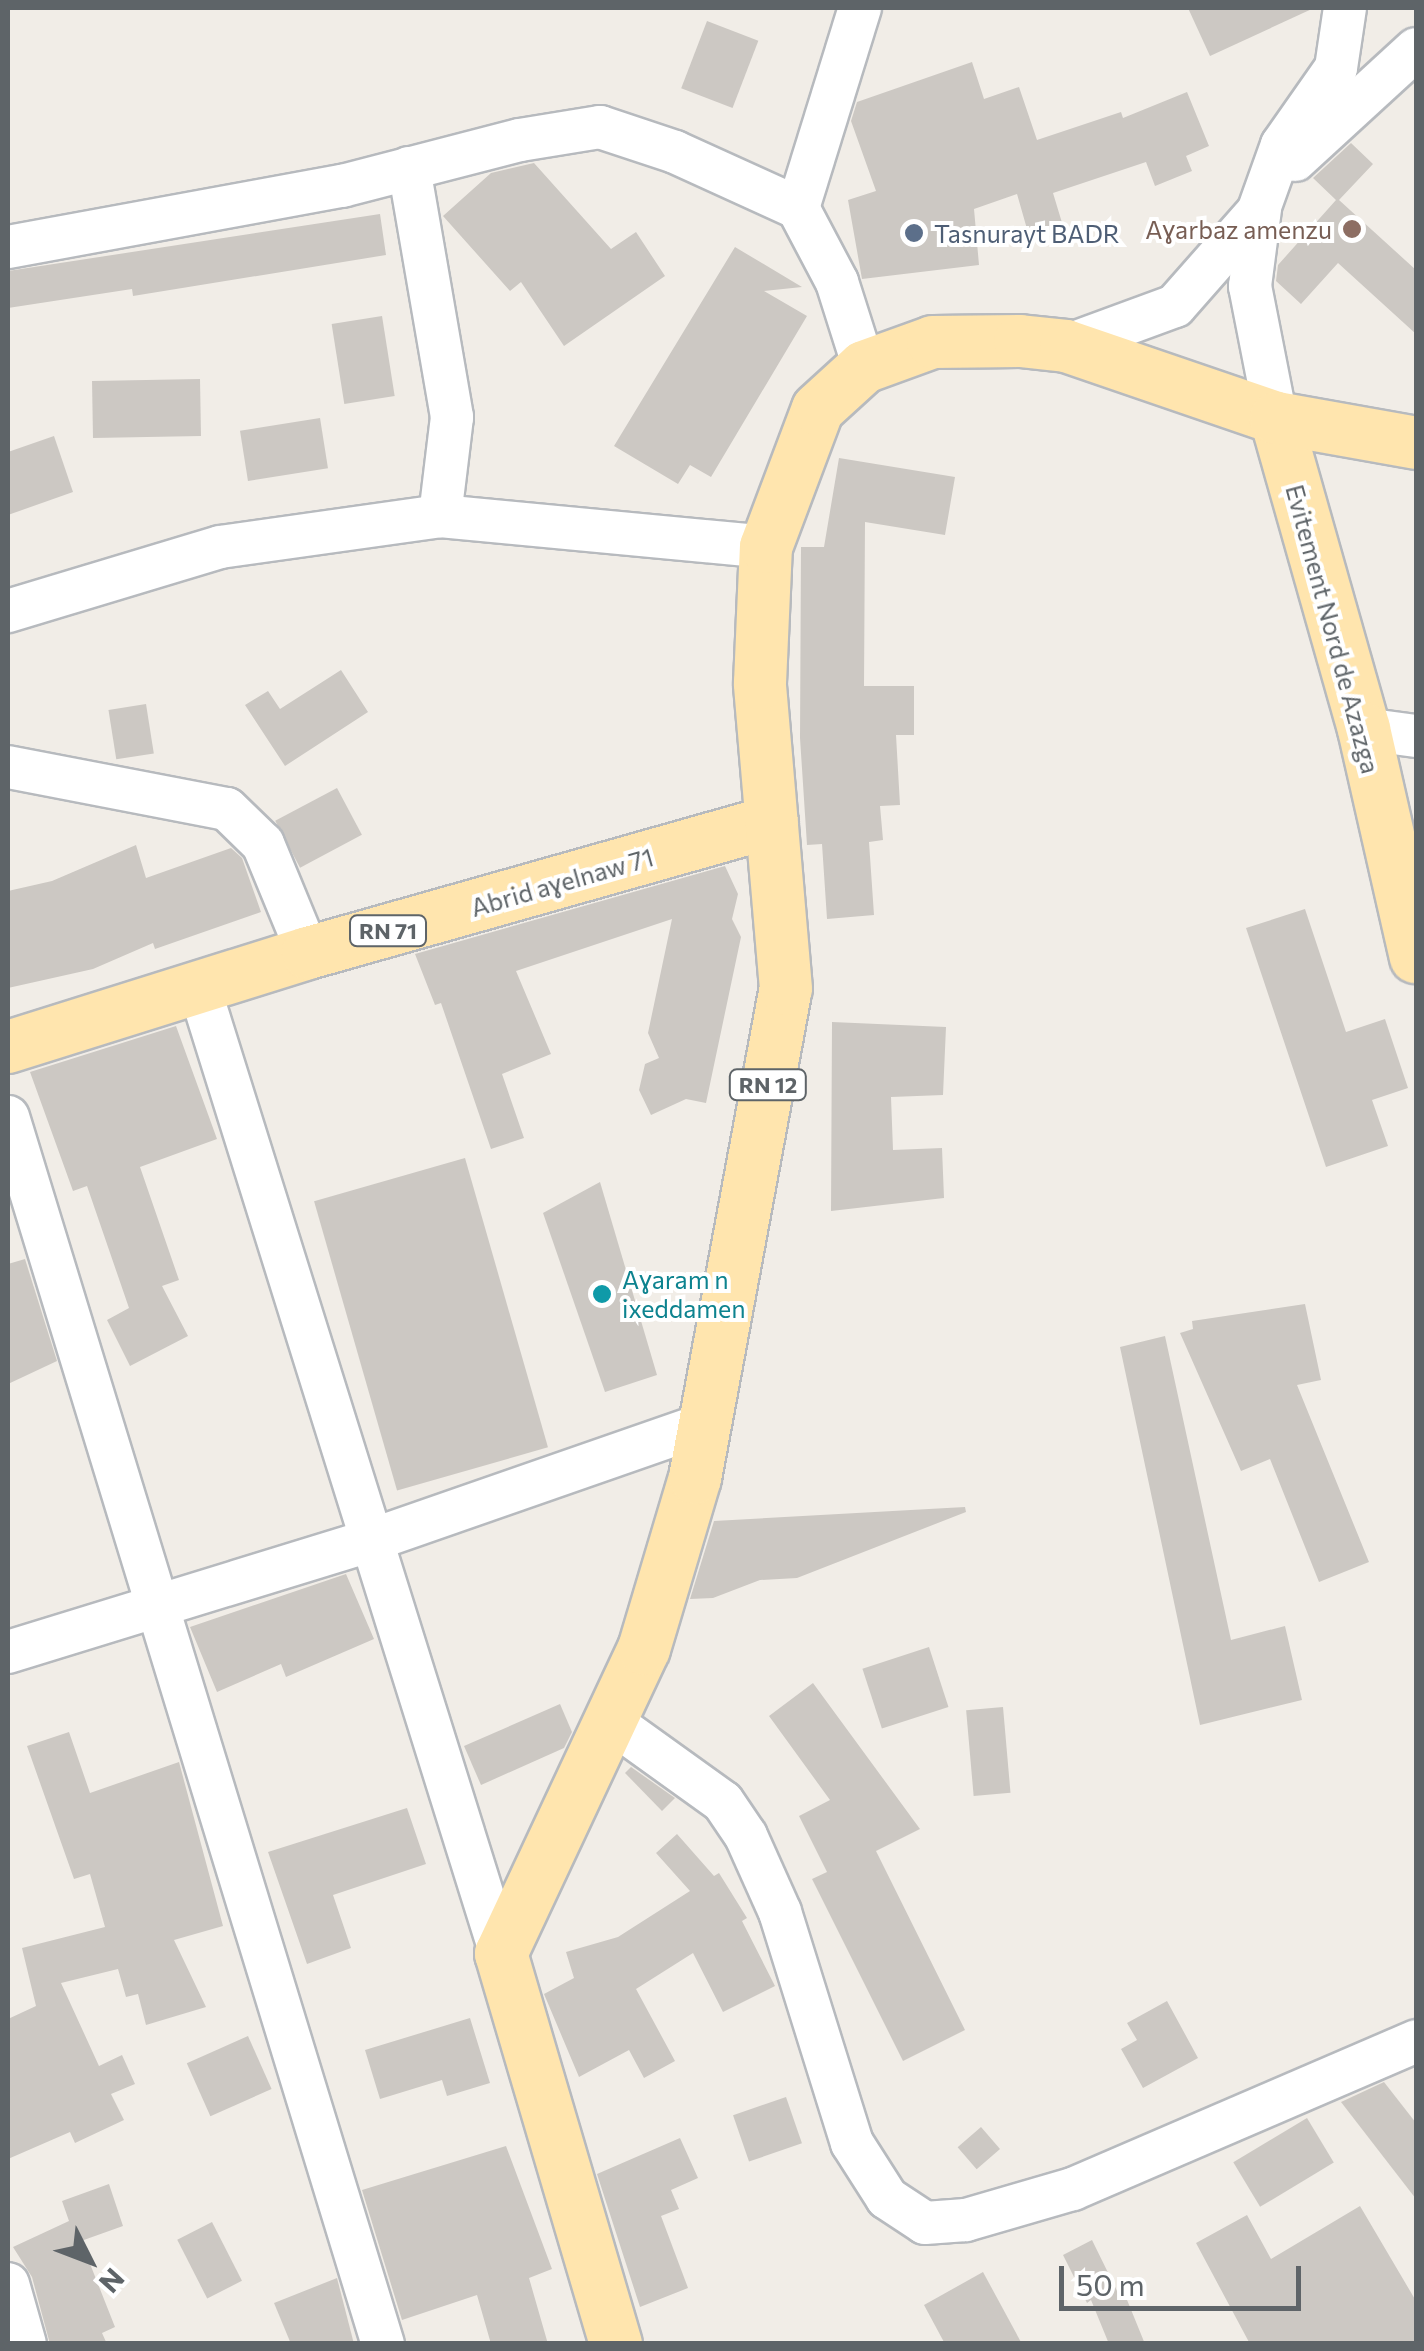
<!DOCTYPE html>
<html>
<head>
<meta charset="utf-8">
<style>
	body { margin:0 }
	#map { position:relative; width:1424px; height:2351px; overflow:hidden; background:#f1ede7; font-family:Commissioner,sans-serif }
	div>[style] { position:absolute }
	.building>* { inset:0; background:#ccc8c3; transform-origin:0 0 }
	.roads { filter:drop-shadow(2px 0 #b7babe) drop-shadow(-2px 0 #b7babe) drop-shadow(0 2px #b7babe) drop-shadow(0 -2px #b7babe) }
	.minor>* { height:42px; margin:-21px; padding:0 21px; transform-origin:21px; border-radius:21px; background:#fff }
	.major>* { height:52px; margin:-26px; padding:0 26px; transform-origin:26px; border-radius:26px; background:#ffe5ae }
	.dots>* { width:28px; height:28px; translate:-50% -50%; box-sizing:border-box; border:5px solid #fff; border-radius:50% }
	span { translate:-50% -50%; white-space:nowrap; text-align:center; line-height:1.15; -webkit-text-stroke:8px #fff; paint-order:stroke }
	.shield-label span { padding:2px 8px; background:#fff; border:2px solid; border-radius:8px; -webkit-text-stroke-width:0 }
	.shield-label { font-size:22px; color:#5e6468; font-weight:700 }
	.education-label { font-size:25px; color:#785e54 }
	.right { translate:-100% -50%; text-align:right }
	.service-label { font-size:25px; color:#4e5e75 }
	.left { translate:0 -50%; text-align:left }
	.street-label { font-size:25px; color:#5e6468 }
	.culture-label { font-size:25px; color:#0d838f }
	.frame { position:absolute; inset:0; border:10px solid #5e6468; pointer-events:none }
	.north { position:absolute; left:40px; top:2211px; width:100px; height:100px; -webkit-text-stroke:8px #fff; paint-order:stroke; rotate:132deg; font-size:28px; font-weight:700; line-height:40px; text-align:center; color:#5e6468 }
	.north::after { content:''; display:block; margin:auto; width:35px; height:45px; background:#5e6468; clip-path:polygon(50% 0,100% 100%,50% 72%,0 100%) }
	.scale { position:absolute; left:1059px; top:2266px; width:242px; height:45px; box-sizing:border-box; border:5px solid #5e6468; border-top:0; padding-left:12px; font-size:30px; line-height:35px; white-space:nowrap; color:#5e6468; -webkit-text-stroke:8px #fff; paint-order:stroke }
</style>
</head>
<body>
<div id="map">
	<div class="building">
		<i style="clip-path:polygon(1188px 8px,1314px 8px,1210px 56px)"></i>
		<i style="left:707px;top:21px;width:55px;height:72px;rotate:21deg"></i>
		<i style="clip-path:polygon(972px 62px,984px 99px,1019px 87px,1037px 140px,1121px 112px,1123px 118px,1187px 92px,1209px 146px,1186px 156px,1192px 171px,1155px 186px,1146px 162px,1053px 193px,1063px 226px,1029px 236px,1017px 194px,974px 209px,979px 265px,862px 279px,848px 200px,876px 191px,851px 121px,857px 102px)"></i>
		<i style="clip-path:polygon(1351px 143px,1373px 164px,1339px 200px,1416px 270px,1416px 334px,1338px 263px,1301px 304px,1276px 281px,1278px 265px,1336px 200px,1313px 178px)"></i>
		<i style="clip-path:polygon(534px 163px,611px 249px,636px 232px,665px 276px,564px 346px,521px 282px,510px 291px,443px 216px,491px 173px)"></i>
		<i style="clip-path:polygon(380px 214px,386px 255px,133px 296px,132px 289px,8px 308px,8px 271px)"></i>
		<i style="clip-path:polygon(735px 247px,802px 287px,764px 291px,807px 316px,711px 477px,690px 465px,678px 484px,614px 446px)"></i>
		<i style="left:382px;top:316px;width:81px;height:51px;rotate:81deg"></i>
		<i style="left:200px;top:379px;width:57px;height:108px;rotate:89deg"></i>
		<i style="left:320px;top:418px;width:51px;height:81px;rotate:81deg"></i>
		<i style="clip-path:polygon(54px 436px,73px 492px,8px 515px,8px 452px)"></i>
		<i style="clip-path:polygon(839px 458px,955px 477px,945px 535px,865px 522px,864px 686px,914px 686px,914px 735px,896px 735px,900px 805px,880px 806px,883px 840px,869px 842px,874px 915px,827px 919px,822px 844px,807px 845px,800px 738px,801px 547px,824px 547px)"></i>
		<i style="clip-path:polygon(341px 670px,368px 712px,285px 766px,245px 705px,268px 691px,280px 709px)"></i>
		<i style="left:146px;top:704px;width:50px;height:38px;rotate:81deg"></i>
		<i style="left:337px;top:788px;width:53px;height:70px;rotate:62deg"></i>
		<i style="clip-path:polygon(136px 845px,146px 878px,231px 848px,242px 858px,261px 912px,155px 949px,153px 943px,93px 969px,8px 988px,8px 891px,52px 881px)"></i>
		<i style="clip-path:polygon(725px 866px,738px 894px,732px 919px,741px 937px,706px 1103px,686px 1099px,651px 1115px,639px 1090px,645px 1064px,659px 1058px,648px 1033px,672px 919px,516px 971px,551px 1054px,502px 1074px,524px 1138px,491px 1149px,441px 1003px,435px 1005px,415px 954px)"></i>
		<i style="clip-path:polygon(1305px 909px,1346px 1032px,1385px 1019px,1408px 1088px,1372px 1100px,1388px 1146px,1326px 1167px,1246px 928px)"></i>
		<i style="clip-path:polygon(832px 1022px,946px 1027px,943px 1095px,891px 1097px,893px 1150px,942px 1148px,944px 1198px,831px 1211px)"></i>
		<i style="clip-path:polygon(176px 1026px,217px 1139px,140px 1167px,179px 1280px,162px 1286px,188px 1336px,130px 1366px,107px 1320px,129px 1308px,87px 1186px,73px 1191px,30px 1072px)"></i>
		<i style="left:465px;top:1158px;width:301px;height:157px;rotate:74deg"></i>
		<i style="clip-path:polygon(600px 1182px,657px 1375px,605px 1392px,543px 1213px)"></i>
		<i style="clip-path:polygon(25px 1259px,57px 1361px,8px 1384px,8px 1264px)"></i>
		<i style="clip-path:polygon(1305px 1304px,1321px 1380px,1297px 1385px,1369px 1562px,1319px 1582px,1270px 1459px,1241px 1471px,1180px 1333px,1193px 1329px,1192px 1321px)"></i>
		<i style="clip-path:polygon(1165px 1336px,1231px 1640px,1285px 1626px,1302px 1700px,1200px 1725px,1120px 1347px)"></i>
		<i style="clip-path:polygon(965px 1507px,966px 1512px,797px 1578px,760px 1580px,713px 1598px,690px 1599px,714px 1521px)"></i>
		<i style="clip-path:polygon(346px 1574px,374px 1639px,286px 1677px,281px 1664px,217px 1692px,190px 1627px)"></i>
		<i style="left:929px;top:1647px;width:63px;height:70px;rotate:72deg"></i>
		<i style="clip-path:polygon(813px 1683px,920px 1829px,876px 1851px,965px 2030px,903px 2061px,812px 1879px,827px 1872px,799px 1816px,830px 1800px,769px 1716px)"></i>
		<i style="clip-path:polygon(560px 1704px,572px 1732px,564px 1748px,481px 1785px,464px 1746px)"></i>
		<i style="left:1003px;top:1707px;width:86px;height:37px;rotate:85deg"></i>
		<i style="clip-path:polygon(69px 1732px,90px 1793px,179px 1762px,223px 1926px,174px 1940px,206px 2007px,146px 2025px,138px 1994px,126px 1997px,118px 1969px,61px 1983px,99px 2066px,122px 2055px,135px 2084px,111px 2094px,124px 2120px,75px 2143px,70px 2132px,8px 2159px,8px 2019px,36px 2006px,22px 1948px,105px 1927px,90px 1874px,74px 1879px,27px 1746px)"></i>
		<i style="clip-path:polygon(631px 1767px,675px 1798px,662px 1811px,625px 1773px)"></i>
		<i style="clip-path:polygon(407px 1808px,426px 1864px,333px 1895px,351px 1948px,307px 1964px,268px 1852px)"></i>
		<i style="clip-path:polygon(677px 1834px,714px 1876px,719px 1873px,747px 1918px,742px 1921px,775px 1986px,723px 2012px,693px 1953px,636px 1989px,675px 2061px,644px 2078px,629px 2050px,579px 2077px,544px 1994px,574px 1978px,566px 1952px,618px 1937px,690px 1891px,656px 1853px)"></i>
		<i style="clip-path:polygon(1167px 2001px,1198px 2058px,1143px 2088px,1121px 2049px,1137px 2040px,1127px 2023px)"></i>
		<i style="clip-path:polygon(470px 2018px,490px 2083px,447px 2096px,442px 2080px,380px 2099px,365px 2050px)"></i>
		<i style="left:248px;top:2036px;width:58px;height:67px;rotate:66deg"></i>
		<i style="clip-path:polygon(1384px 2082px,1416px 2123px,1416px 2199px,1341px 2102px)"></i>
		<i style="left:786px;top:2097px;width:49px;height:56px;rotate:71deg"></i>
		<i style="left:1307px;top:2118px;width:52px;height:86px;rotate:59deg"></i>
		<i style="left:981px;top:2127px;width:29px;height:31px;rotate:49deg"></i>
		<i style="clip-path:polygon(680px 2138px,698px 2178px,671px 2190px,679px 2209px,661px 2216px,688px 2288px,640px 2307px,597px 2174px)"></i>
		<i style="clip-path:polygon(506px 2146px,552px 2269px,529px 2278px,548px 2344px,491px 2344px,477px 2295px,402px 2320px,362px 2190px)"></i>
		<i style="clip-path:polygon(109px 2184px,123px 2226px,81px 2241px,115px 2327px,102px 2333px,107px 2344px,50px 2344px,32px 2277px,13px 2247px,69px 2221px,62px 2201px)"></i>
		<i style="clip-path:polygon(1360px 2206px,1416px 2301px,1416px 2344px,1250px 2344px,1196px 2243px,1247px 2215px,1271px 2259px)"></i>
		<i style="left:212px;top:2222px;width:66px;height:39px;rotate:63deg"></i>
		<i style="clip-path:polygon(1092px 2240px,1118px 2293px,1123px 2290px,1145px 2344px,1109px 2344px,1091px 2300px,1087px 2303px,1063px 2255px)"></i>
		<i style="clip-path:polygon(983px 2272px,1022px 2344px,945px 2344px,924px 2305px)"></i>
		<i style="clip-path:polygon(337px 2278px,354px 2344px,291px 2344px,274px 2303px)"></i>
	</div>
	<div class="roads">
		<div class="minor">
			<i style="left:1295px;top:160px;width:164px;rotate:-42.5deg"></i>
			<i style="left:409px;top:168px;width:253px;rotate:80.2deg"></i>
			<i style="left:452px;top:417px;width:100px;rotate:96.9deg"></i>
			<i style="left:798px;top:208px;width:209px;rotate:-72.8deg"></i>
			<i style="left:1260px;top:209px;width:78px;rotate:97.4deg"></i>
			<i style="left:1250px;top:286px;width:135px;rotate:78.9deg"></i>
			<i style="left:8px;top:247px;width:340px;rotate:-10.4deg"></i>
			<i style="left:342px;top:186px;width:184px;rotate:-14.5deg"></i>
			<i style="left:520px;top:140px;width:81px;rotate:-9.2deg"></i>
			<i style="left:600px;top:127px;width:79px;rotate:18.4deg"></i>
			<i style="left:675px;top:152px;width:135px;rotate:24.5deg"></i>
			<i style="left:798px;top:208px;width:84px;rotate:62.2deg"></i>
			<i style="left:837px;top:282px;width:89px;rotate:72.4deg"></i>
			<i style="left:1066px;top:346px;width:116px;rotate:-20.2deg"></i>
			<i style="left:1175px;top:306px;width:125px;rotate:-48.6deg"></i>
			<i style="left:1258px;top:212px;width:71px;rotate:-70.3deg"></i>
			<i style="left:1282px;top:145px;width:94px;rotate:-55deg"></i>
			<i style="left:1336px;top:68px;width:61px;rotate:-81.5deg"></i>
			<i style="left:8px;top:611px;width:221px;rotate:-16.8deg"></i>
			<i style="left:220px;top:547px;width:222px;rotate:-8deg"></i>
			<i style="left:440px;top:516px;width:327px;rotate:5.4deg"></i>
			<i style="left:1364px;top:729px;width:52px;rotate:7.7deg"></i>
			<i style="left:8px;top:767px;width:223px;rotate:10.9deg"></i>
			<i style="left:227px;top:809px;width:50px;rotate:44.2deg"></i>
			<i style="left:263px;top:844px;width:118px;rotate:67.6deg"></i>
			<i style="left:200px;top:990px;width:1010px;rotate:72.66deg"></i>
			<i style="left:8px;top:1117px;width:1283px;rotate:73.01deg"></i>
			<i style="left:8px;top:1652px;width:378px;rotate:-17.1deg"></i>
			<i style="left:369px;top:1541px;width:353px;rotate:-19.2deg"></i>
			<i style="left:613px;top:1723px;width:135px;rotate:35.7deg"></i>
			<i style="left:723px;top:1802px;width:41px;rotate:55.9deg"></i>
			<i style="left:746px;top:1836px;width:83px;rotate:65.9deg"></i>
			<i style="left:780px;top:1912px;width:242px;rotate:72.7deg"></i>
			<i style="left:852px;top:2143px;width:65px;rotate:57.5deg"></i>
			<i style="left:887px;top:2198px;width:45px;rotate:33.3deg"></i>
			<i style="left:925px;top:2223px;width:41px;rotate:-4.2deg"></i>
			<i style="left:966px;top:2220px;width:111px;rotate:-16.2deg"></i>
			<i style="left:1073px;top:2189px;width:374px;rotate:-23.3deg"></i>
			<i style="left:8px;top:2284px;width:62px;rotate:74.2deg"></i>
		</div>
		<div class="major">
			<i style="left:1276px;top:418px;width:323px;rotate:74.2deg"></i>
			<i style="left:1364px;top:729px;width:234px;rotate:77.2deg"></i>
			<i style="left:8px;top:1047px;width:314px;rotate:-17.4deg"></i>
			<i style="left:308px;top:953px;width:482px;rotate:-15.8deg"></i>
			<i style="left:616px;top:2344px;width:407px;rotate:-106.4deg"></i>
			<i style="left:501px;top:1954px;width:337px;rotate:-64.9deg"></i>
			<i style="left:644px;top:1649px;width:178px;rotate:-73.4deg"></i>
			<i style="left:695px;top:1478px;width:497px;rotate:-79.5deg"></i>
			<i style="left:786px;top:989px;width:307px;rotate:-94.9deg"></i>
			<i style="left:760px;top:683px;width:136px;rotate:-87.5deg"></i>
			<i style="left:766px;top:547px;width:147px;rotate:-69.4deg"></i>
			<i style="left:818px;top:409px;width:62px;rotate:-42.4deg"></i>
			<i style="left:864px;top:367px;width:73px;rotate:-19.9deg"></i>
			<i style="left:933px;top:342px;width:87px;rotate:-0.7deg"></i>
			<i style="left:1020px;top:341px;width:46px;rotate:6.2deg"></i>
			<i style="left:1066px;top:346px;width:222px;rotate:18.9deg"></i>
			<i style="left:1276px;top:418px;width:142px;rotate:10.1deg"></i>
		</div>
	</div>
	<div class="dots">
		<i style="left:1352px;top:229px;background:#8d6e63"></i>
		<i style="left:914px;top:233px;background:#5c6f8a"></i>
		<i style="left:602px;top:1294px;background:#0f9aa8"></i>
	</div>
	<div class="shield-label">
		<span style="left:388px;top:931px">RN 71</span>
		<span style="left:768px;top:1085px">RN 12</span>
	</div>
	<div class="education-label">
		<span class="right" style="left:1332px;top:229px">Aɣarbaz amenzu</span>
	</div>
	<div class="service-label">
		<span class="left" style="left:934px;top:233px">Tasnurayt BADR</span>
	</div>
	<div class="street-label">
		<span style="left:1333px;top:629px;rotate:75deg">Evitement Nord de Azazga</span>
		<span style="left:562px;top:882px;rotate:-16deg">Abrid aɣelnaw 71</span>
	</div>
	<div class="culture-label">
		<span class="left" style="left:622px;top:1294px">Aɣaram n<br>ixeddamen</span>
	</div>
	<div class="frame"></div>
	<div class="north">N</div>
	<div class="scale">50 m</div>
</div>
</body>
</html>
